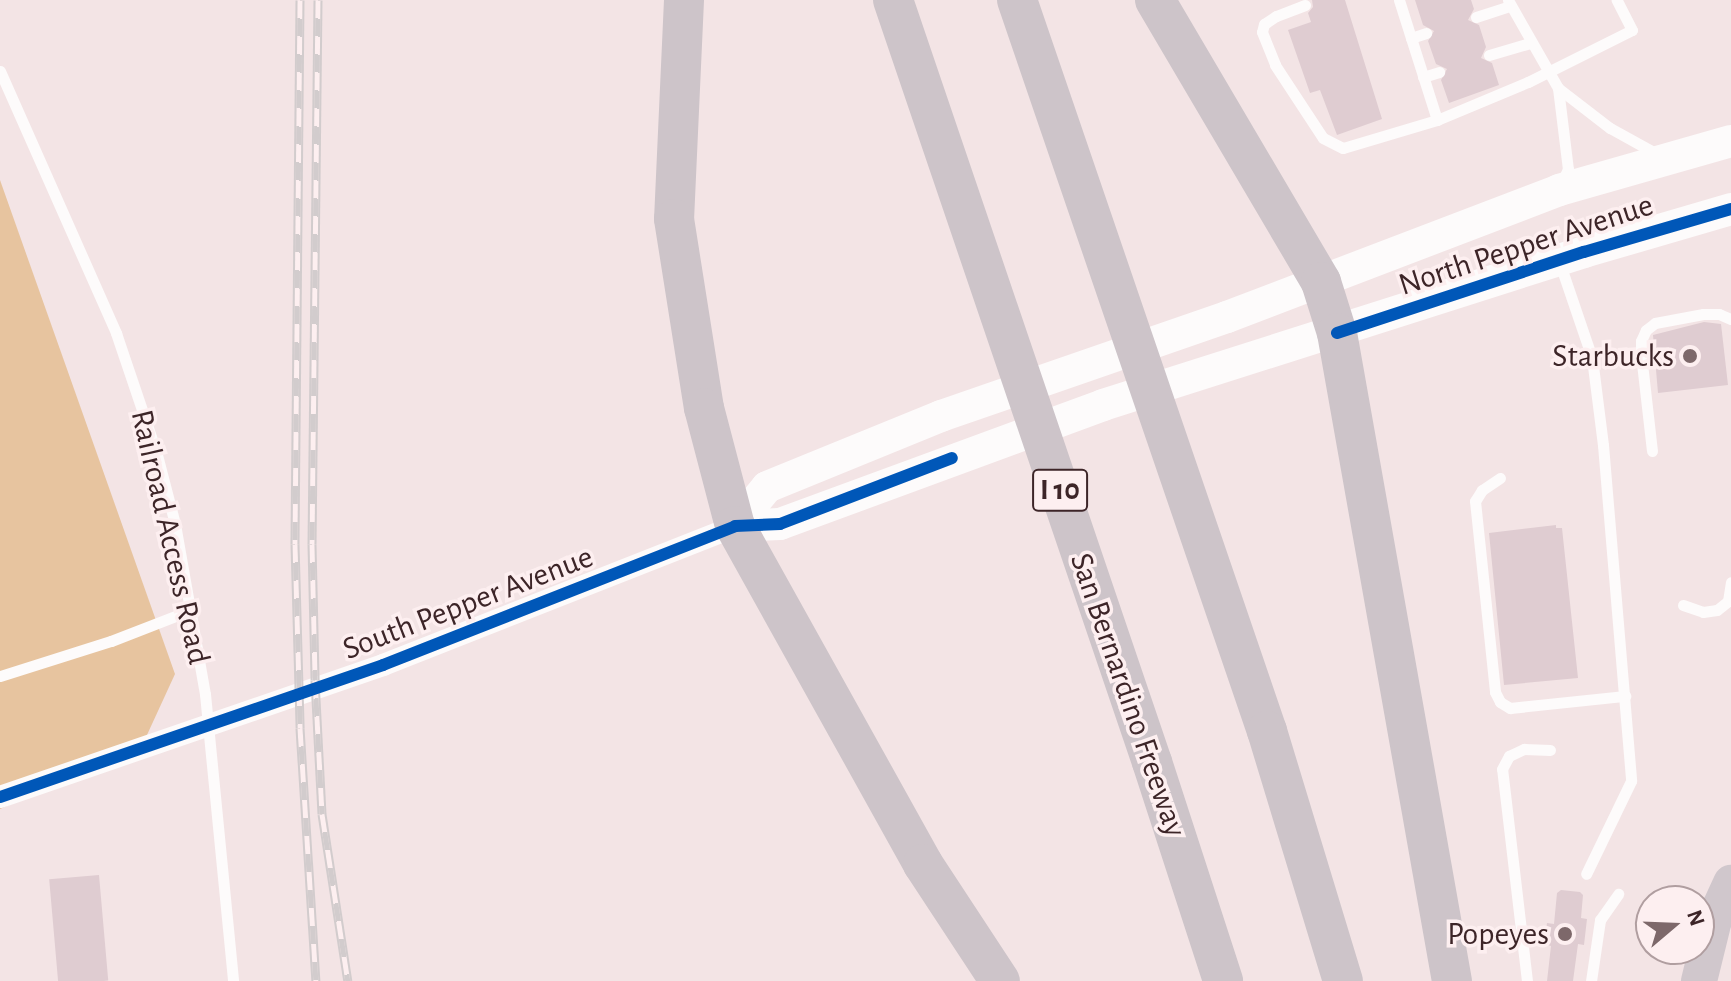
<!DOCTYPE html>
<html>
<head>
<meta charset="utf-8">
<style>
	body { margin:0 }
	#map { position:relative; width:1731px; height:981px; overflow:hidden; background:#f3e4e5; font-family:"Alegreya Sans",sans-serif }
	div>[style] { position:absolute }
	.green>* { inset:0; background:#e7c49f }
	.building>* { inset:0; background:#dfccd1; transform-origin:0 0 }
	.service>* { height:11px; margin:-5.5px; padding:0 5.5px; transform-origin:5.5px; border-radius:5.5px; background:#fdfbfb }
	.minor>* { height:22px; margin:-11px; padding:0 11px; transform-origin:11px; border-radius:11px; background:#fdfbfb }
	.secondary>* { height:32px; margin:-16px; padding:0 16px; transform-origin:16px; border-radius:16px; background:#fdfbfb }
	.primary>* { height:36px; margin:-18px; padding:0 18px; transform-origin:18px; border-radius:18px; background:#d0c7cc }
	.motorway>* { height:40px; margin:-20px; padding:0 20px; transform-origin:20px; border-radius:20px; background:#cdc4c9 }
	.rail>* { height:9px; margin-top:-4.5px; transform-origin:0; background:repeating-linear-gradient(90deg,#fdeff0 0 18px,#d2cccd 0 36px); box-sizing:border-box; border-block:2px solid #d2cccd }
	.cycleway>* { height:12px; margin:-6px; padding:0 6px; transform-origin:6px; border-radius:6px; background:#0057b8 }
	.dots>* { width:22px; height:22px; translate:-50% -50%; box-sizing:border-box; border:4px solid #fdeff0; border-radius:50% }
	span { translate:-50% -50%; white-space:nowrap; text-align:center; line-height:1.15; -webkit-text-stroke:7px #fdeff0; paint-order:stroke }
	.shield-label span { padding:2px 6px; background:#fdeff0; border:2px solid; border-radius:6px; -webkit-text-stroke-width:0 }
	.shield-label { font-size:30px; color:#3d2528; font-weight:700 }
	.street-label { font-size:32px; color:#3d2528 }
	.poi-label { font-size:32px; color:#3d2528 }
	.right { translate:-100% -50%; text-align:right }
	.north { position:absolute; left:1635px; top:885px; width:80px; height:80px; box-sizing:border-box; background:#fdeff0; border:2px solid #b09ea0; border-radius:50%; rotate:71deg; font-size:22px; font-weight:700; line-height:32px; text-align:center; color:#3d2528 }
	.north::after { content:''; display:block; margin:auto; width:28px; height:36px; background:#7d686a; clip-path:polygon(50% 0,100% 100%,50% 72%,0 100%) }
</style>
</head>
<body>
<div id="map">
	<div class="green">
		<i style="clip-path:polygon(0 180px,175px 674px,141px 748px,0 809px)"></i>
	</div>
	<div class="building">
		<i style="clip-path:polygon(1312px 0,1345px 0,1382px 119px,1337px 135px,1320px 90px,1310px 93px,1288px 30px,1311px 22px,1308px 13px,1313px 7px)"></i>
		<i style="clip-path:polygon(1415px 0,1471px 0,1474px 9px,1468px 20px,1479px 25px,1486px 47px,1481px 58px,1492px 63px,1499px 85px,1449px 103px,1441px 80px,1447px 69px,1436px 64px,1428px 41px,1434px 31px,1423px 25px)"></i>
		<i style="clip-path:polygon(1704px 322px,1721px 324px,1728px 385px,1658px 393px,1653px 335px)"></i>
		<i style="clip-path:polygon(1556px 525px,1556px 528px,1562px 528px,1578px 678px,1504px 685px,1489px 533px)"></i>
		<i style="left:99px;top:875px;width:106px;height:50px;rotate:85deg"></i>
		<i style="clip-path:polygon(1561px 890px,1580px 892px,1583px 895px,1581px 918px,1587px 919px,1584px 945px,1578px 944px,1573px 981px,1547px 981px,1551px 946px,1544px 944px,1547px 923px,1554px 924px,1557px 893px)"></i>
	</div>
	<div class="service">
		<i style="left:1399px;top:0;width:126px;rotate:72.4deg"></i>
		<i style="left:1437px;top:120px;width:99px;rotate:-22.7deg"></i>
		<i style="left:1528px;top:82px;width:116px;rotate:-26.6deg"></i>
		<i style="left:1632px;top:30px;width:34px;rotate:-117deg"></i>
		<i style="left:1508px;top:0;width:101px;rotate:60.4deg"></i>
		<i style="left:1558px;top:88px;width:66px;rotate:37.6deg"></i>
		<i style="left:1610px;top:128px;width:56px;rotate:28.9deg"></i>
		<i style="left:1305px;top:5px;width:31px;rotate:159deg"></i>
		<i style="left:1276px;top:16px;width:14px;rotate:146deg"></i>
		<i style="left:1264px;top:24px;width:8px;rotate:104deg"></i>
		<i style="left:1262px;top:32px;width:35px;rotate:68deg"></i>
		<i style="left:1275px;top:65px;width:87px;rotate:56.7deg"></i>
		<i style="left:1323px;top:138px;width:22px;rotate:27deg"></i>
		<i style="left:1343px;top:148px;width:98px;rotate:-16.6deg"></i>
		<i style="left:1476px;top:17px;width:36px;rotate:-18deg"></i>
		<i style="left:1411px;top:38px;width:16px;rotate:-18deg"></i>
		<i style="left:1489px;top:55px;width:43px;rotate:-16.3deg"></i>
		<i style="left:0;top:71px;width:287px;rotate:66.1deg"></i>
		<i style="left:116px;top:333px;width:125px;rotate:71.3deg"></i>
		<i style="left:156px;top:451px;width:75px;rotate:75.4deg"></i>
		<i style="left:175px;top:524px;width:173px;rotate:80deg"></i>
		<i style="left:205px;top:694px;width:288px;rotate:84.4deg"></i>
		<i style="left:1423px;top:77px;width:17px;rotate:-17deg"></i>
		<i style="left:1558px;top:88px;width:82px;rotate:83deg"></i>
		<i style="left:1568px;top:169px;width:14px;rotate:115deg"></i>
		<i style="left:1560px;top:264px;width:99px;rotate:71.2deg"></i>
		<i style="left:1592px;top:358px;width:88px;rotate:82.8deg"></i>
		<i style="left:1603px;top:445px;width:337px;rotate:85.2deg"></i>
		<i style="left:1631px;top:781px;width:103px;rotate:115.8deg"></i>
		<i style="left:1652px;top:451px;width:98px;rotate:-96.5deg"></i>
		<i style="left:1641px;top:354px;width:13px;rotate:-90deg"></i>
		<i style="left:1641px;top:341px;width:12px;rotate:-66deg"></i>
		<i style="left:1646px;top:330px;width:11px;rotate:-38deg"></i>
		<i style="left:1655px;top:323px;width:49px;rotate:-10.6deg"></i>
		<i style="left:1703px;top:314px;width:16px"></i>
		<i style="left:1719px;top:314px;width:13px;rotate:23deg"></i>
		<i style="left:1500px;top:478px;width:22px;rotate:146deg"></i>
		<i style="left:1482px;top:490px;width:13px;rotate:122deg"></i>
		<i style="left:1475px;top:501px;width:192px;rotate:84deg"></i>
		<i style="left:1495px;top:692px;width:11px;rotate:63deg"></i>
		<i style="left:1500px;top:702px;width:12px;rotate:31deg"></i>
		<i style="left:1510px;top:708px;width:116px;rotate:-6deg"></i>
		<i style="left:1683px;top:605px;width:21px;rotate:19deg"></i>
		<i style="left:1703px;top:612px;width:14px;rotate:-8deg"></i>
		<i style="left:1717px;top:610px;width:14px;rotate:-39deg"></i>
		<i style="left:1728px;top:601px;width:19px;rotate:-81deg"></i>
		<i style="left:0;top:676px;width:116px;rotate:-17.5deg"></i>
		<i style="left:111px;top:641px;width:86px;rotate:-21.2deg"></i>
		<i style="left:1527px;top:981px;width:213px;rotate:-96.7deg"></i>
		<i style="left:1502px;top:769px;width:15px;rotate:-62deg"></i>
		<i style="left:1509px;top:756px;width:17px;rotate:-25deg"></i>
		<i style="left:1524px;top:749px;width:26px;rotate:2deg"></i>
		<i style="left:1591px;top:981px;width:62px;rotate:-81.6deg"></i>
		<i style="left:1600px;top:920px;width:32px;rotate:-55deg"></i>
	</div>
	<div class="minor">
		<i style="left:0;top:797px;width:405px;rotate:-19deg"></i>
		<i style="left:383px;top:665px;width:378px;rotate:-21.5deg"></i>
	</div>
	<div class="secondary">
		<i style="left:735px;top:526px;width:50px;rotate:-50.6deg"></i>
		<i style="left:767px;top:487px;width:188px;rotate:-22.2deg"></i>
		<i style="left:941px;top:416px;width:303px;rotate:-19.1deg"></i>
		<i style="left:1227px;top:317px;width:355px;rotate:-20.9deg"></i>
		<i style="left:1559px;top:190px;width:179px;rotate:-15.9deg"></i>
		<i style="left:735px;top:526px;width:45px;rotate:-2.5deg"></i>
		<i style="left:780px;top:524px;width:344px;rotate:-20.2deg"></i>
		<i style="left:1103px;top:405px;width:505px;rotate:-17.65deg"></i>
		<i style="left:1584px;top:252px;width:153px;rotate:-16.3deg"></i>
	</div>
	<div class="primary">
		<i style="left:1699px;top:981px;width:63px;rotate:-76.2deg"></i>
		<i style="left:1714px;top:920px;width:41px;rotate:-65.3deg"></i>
	</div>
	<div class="motorway">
		<i style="left:684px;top:0;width:219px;rotate:92.6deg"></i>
		<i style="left:674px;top:219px;width:191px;rotate:81deg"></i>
		<i style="left:704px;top:408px;width:122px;rotate:75.3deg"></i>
		<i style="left:735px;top:526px;width:387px;rotate:60.9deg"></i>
		<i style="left:923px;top:864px;width:140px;rotate:56.7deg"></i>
		<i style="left:893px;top:0;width:805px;rotate:71.23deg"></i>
		<i style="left:1152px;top:762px;width:230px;rotate:72deg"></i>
		<i style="left:1017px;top:0;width:773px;rotate:71.12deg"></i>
		<i style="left:1267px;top:731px;width:261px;rotate:73.1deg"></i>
		<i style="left:1155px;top:0;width:327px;rotate:59.5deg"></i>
		<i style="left:1321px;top:282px;width:53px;rotate:72.6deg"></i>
		<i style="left:1337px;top:333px;width:658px;rotate:79.94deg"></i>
	</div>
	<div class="rail">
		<i style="left:300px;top:0;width:544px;rotate:90.53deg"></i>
		<i style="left:295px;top:544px;width:184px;rotate:88.4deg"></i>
		<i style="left:300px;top:728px;width:254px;rotate:86.4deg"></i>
		<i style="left:318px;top:0;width:544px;rotate:90.63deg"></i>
		<i style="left:312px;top:544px;width:136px;rotate:88.7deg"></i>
		<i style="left:315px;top:680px;width:134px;rotate:87deg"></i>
		<i style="left:322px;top:814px;width:169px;rotate:81.2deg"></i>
	</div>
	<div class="cycleway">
		<i style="left:1337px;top:333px;width:260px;rotate:-18.2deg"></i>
		<i style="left:1584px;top:252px;width:153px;rotate:-16.3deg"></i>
		<i style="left:0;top:797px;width:405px;rotate:-19deg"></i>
		<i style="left:383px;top:665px;width:378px;rotate:-21.5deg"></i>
		<i style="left:735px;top:526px;width:45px;rotate:-2.5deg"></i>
		<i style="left:780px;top:524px;width:184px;rotate:-21deg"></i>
	</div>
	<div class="dots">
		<i style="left:1690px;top:356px;background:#7d686a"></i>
		<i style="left:1565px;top:934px;background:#7d686a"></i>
	</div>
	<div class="shield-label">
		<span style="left:1060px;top:490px">I 10</span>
	</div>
	<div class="street-label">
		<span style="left:1526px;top:245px;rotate:-18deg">North Pepper Avenue</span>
		<span style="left:170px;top:537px;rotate:77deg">Railroad Access Road</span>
		<span style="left:468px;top:603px;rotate:-21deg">South Pepper Avenue</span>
		<span style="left:1128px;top:695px;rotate:71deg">San Bernardino Freeway</span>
	</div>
	<div class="poi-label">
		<span class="right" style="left:1674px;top:356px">Starbucks</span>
		<span class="right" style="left:1549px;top:934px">Popeyes</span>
	</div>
	<div class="north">N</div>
</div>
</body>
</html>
